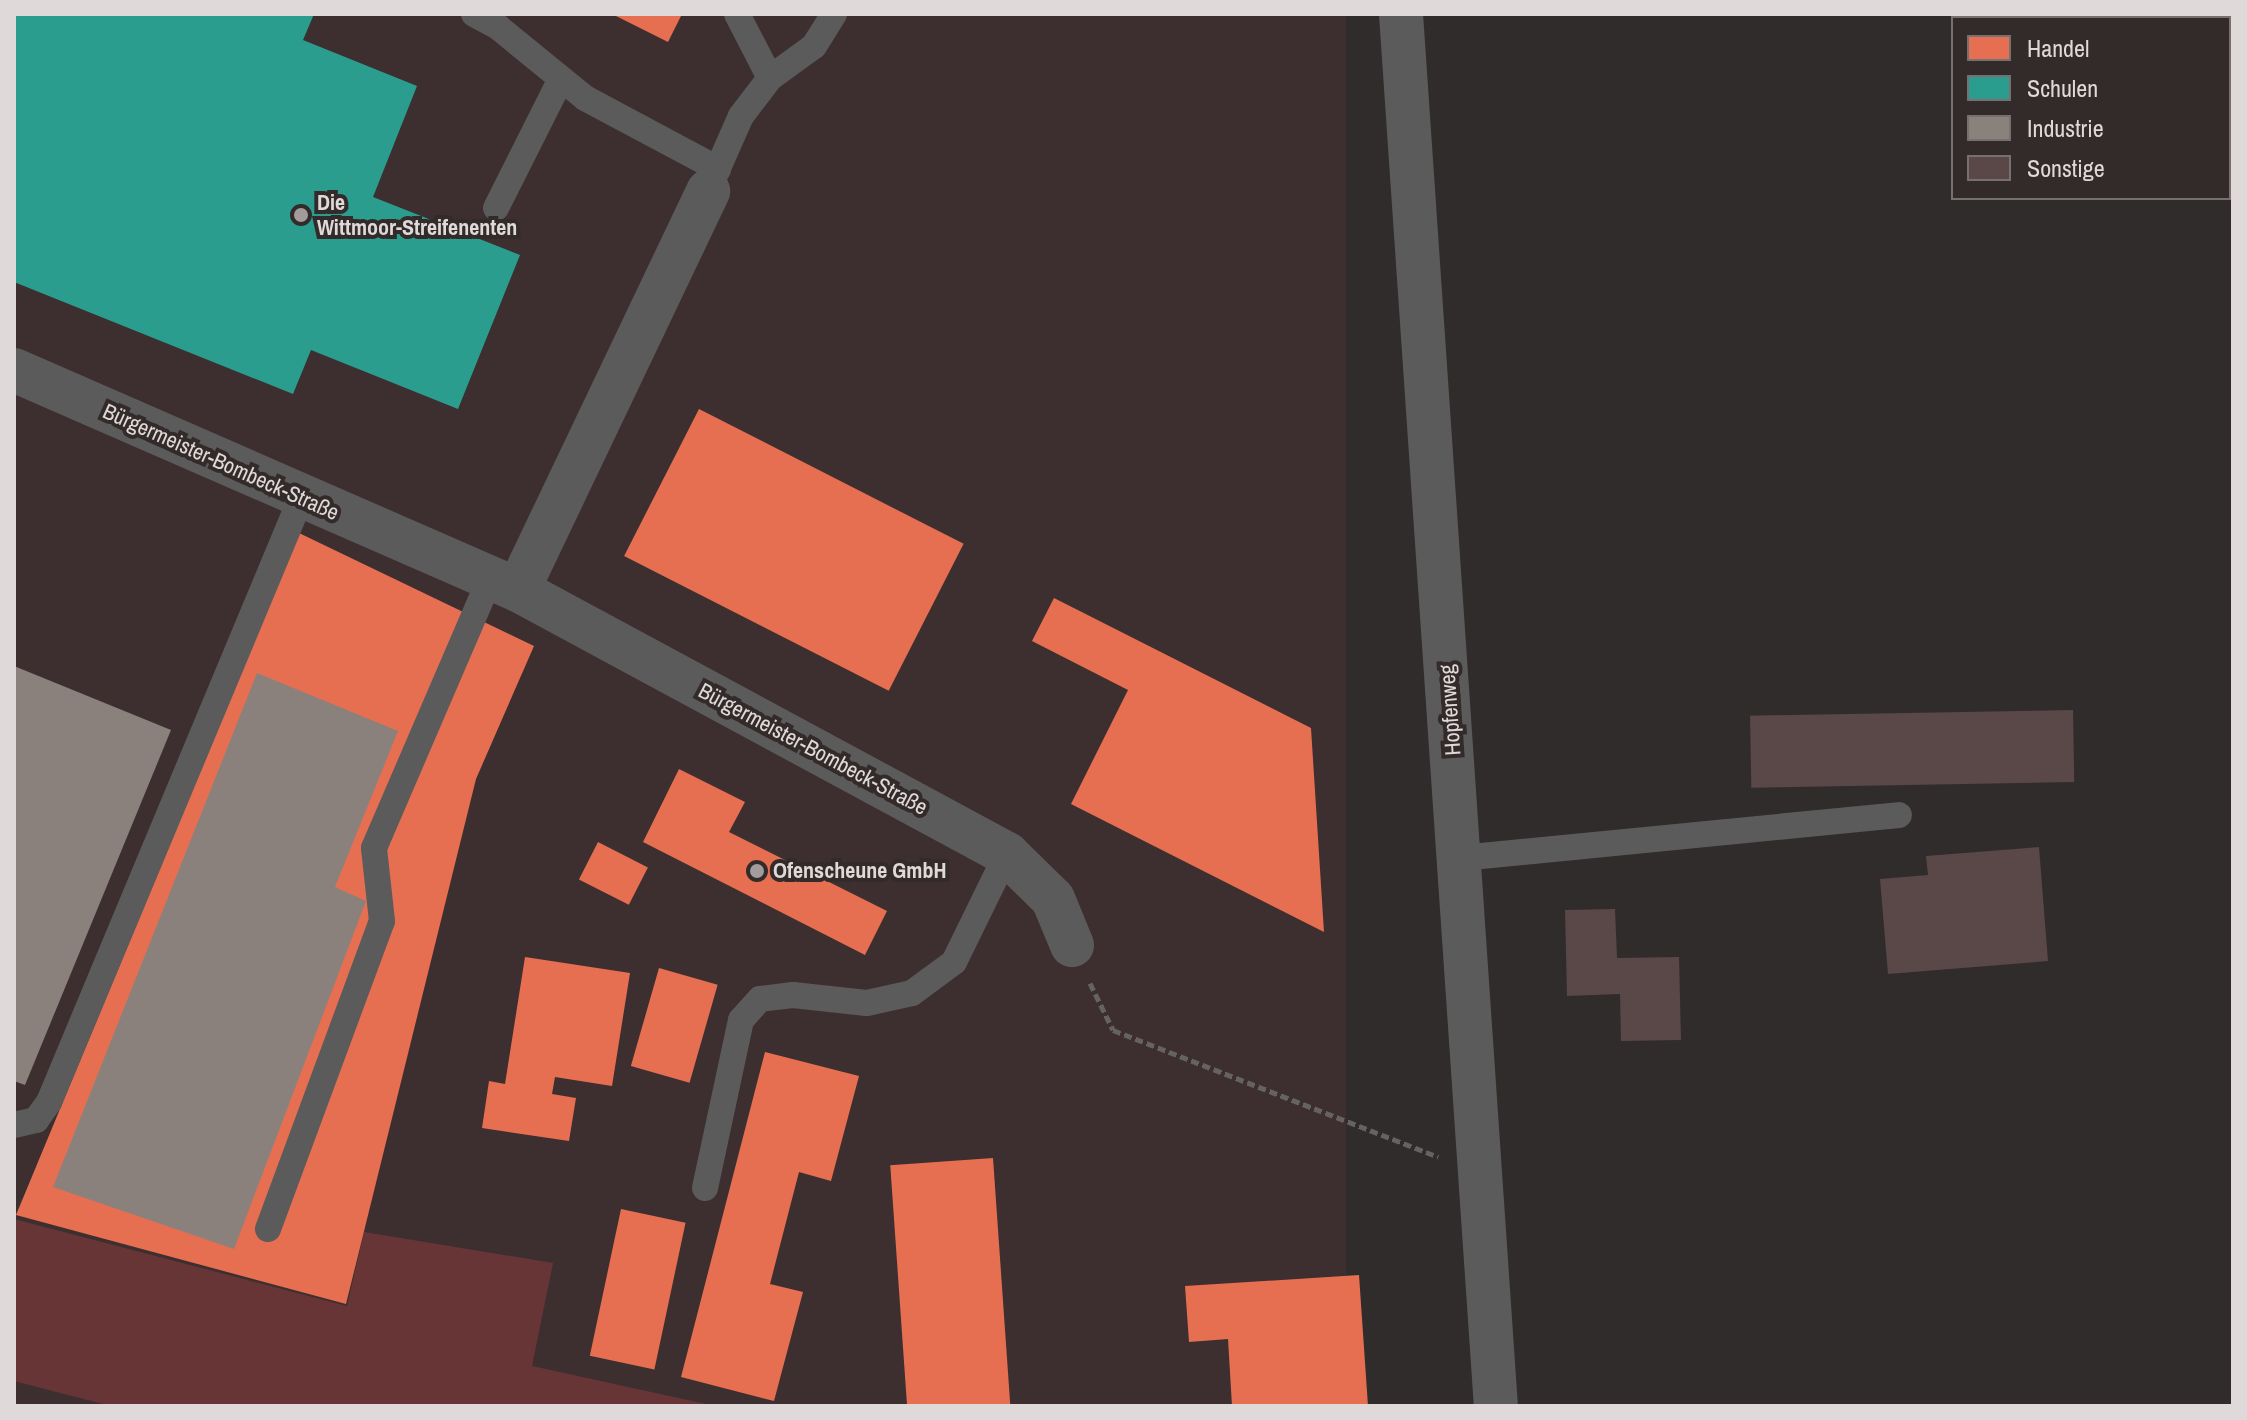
<!DOCTYPE html>
<html>
<head>
<meta charset="utf-8">
<style>
	body { margin:0 }
	#map { position:relative; width:2247px; height:1420px; overflow:hidden; background:#312c2c; font-family:"Archivo Narrow",sans-serif }
	div>[style] { position:absolute }
	.built>* { inset:0; background:#3d2f2f; transform-origin:0 0 }
	.green>* { inset:0; background:#683537 }
	.shops>* { inset:0; background:#e76f51; transform-origin:0 0 }
	.schools>* { inset:0; background:#2a9d8f }
	.industry>* { inset:0; background:#8a817c }
	.building>* { inset:0; background:#5a4748; transform-origin:0 0 }
	.path>* { height:5px; margin-top:-2.5px; transform-origin:0; background:repeating-linear-gradient(90deg,#656262 0 8px,transparent 0 12px) }
	.lane>* { height:26px; margin:-13px; padding:0 13px; transform-origin:13px; border-radius:13px; background:#5c5b5b }
	.street>* { height:44px; margin:-22px; padding:0 22px; transform-origin:22px; border-radius:22px; background:#5c5b5b }
	.dots>* { width:22px; height:22px; translate:-50% -50%; box-sizing:border-box; border:4px solid #332a2a; border-radius:50% }
	span { translate:-50% -50%; white-space:nowrap; text-align:center; line-height:1.15; -webkit-text-stroke:8px #332a2a; paint-order:stroke }
	.poi-label { font-size:22px; color:#e0d9d9; font-weight:700 }
	.left { translate:0 -50%; text-align:left }
	.street-label { font-size:22px; color:#e0d9d9 }
	.frame { position:absolute; inset:0; border:16px solid #e0d9d9; pointer-events:none }
	.legend { position:absolute; left:1951px; top:16px; width:280px; height:184px; box-sizing:border-box; background:#332a2a; border:2px solid #787070; margin:0; padding:10px 14px; list-style:none; font-size:24px; color:#e0d9d9 }
	.legend li { display:flex; align-items:center; gap:16px; height:40px }
	.legend b { width:40px; border:2px solid #787070 }
</style>
</head>
<body>
<div id="map">
	<div class="built">
		<i style="left:14px;top:14px;width:1332px;height:1392px"></i>
	</div>
	<div class="green">
		<i style="clip-path:polygon(14px 1219px,347px 1306px,364px 1232px,553px 1263px,532px 1366px,715px 1406px,111px 1406px,14px 1381px)"></i>
	</div>
	<div class="shops">
		<i style="clip-path:polygon(612px 14px,682px 14px,668px 42px)"></i>
		<i style="left:699px;top:409px;width:297px;height:165px;rotate:27deg"></i>
		<i style="clip-path:polygon(299px 533px,534px 646px,476px 779px,346px 1304px,16px 1215px)"></i>
		<i style="clip-path:polygon(1054px 598px,1311px 728px,1324px 932px,1071px 804px,1128px 690px,1032px 641px)"></i>
		<i style="clip-path:polygon(679px 769px,745px 802px,729px 832px,887px 911px,865px 955px,643px 842px)"></i>
		<i style="left:598px;top:842px;width:56px;height:42px;rotate:27deg"></i>
		<i style="clip-path:polygon(525px 957px,630px 973px,612px 1086px,555px 1077px,552px 1094px,576px 1098px,569px 1141px,482px 1128px,489px 1081px,505px 1084px)"></i>
		<i style="left:659px;top:968px;width:61px;height:102px;rotate:16deg"></i>
		<i style="clip-path:polygon(765px 1052px,859px 1076px,831px 1181px,799px 1172px,770px 1284px,803px 1292px,774px 1401px,681px 1377px)"></i>
		<i style="left:993px;top:1158px;width:249px;height:103px;rotate:86deg"></i>
		<i style="left:621px;top:1209px;width:66px;height:150px;rotate:12deg"></i>
		<i style="clip-path:polygon(1359px 1275px,1368px 1406px,1232px 1406px,1228px 1339px,1189px 1342px,1185px 1286px)"></i>
	</div>
	<div class="schools">
		<i style="clip-path:polygon(14px 14px,314px 14px,303px 40px,417px 86px,373px 197px,520px 255px,458px 409px,311px 350px,293px 394px,14px 282px)"></i>
	</div>
	<div class="industry">
		<i style="clip-path:polygon(14px 666px,171px 730px,25px 1085px,14px 1081px)"></i>
		<i style="clip-path:polygon(257px 673px,398px 731px,335px 887px,366px 901px,234px 1249px,53px 1187px)"></i>
	</div>
	<div class="building">
		<i style="left:2073px;top:710px;width:72px;height:323px;rotate:89deg"></i>
		<i style="clip-path:polygon(2039px 847px,2048px 961px,1888px 974px,1880px 879px,1928px 875px,1926px 856px)"></i>
		<i style="clip-path:polygon(1615px 909px,1617px 958px,1679px 957px,1681px 1040px,1621px 1041px,1620px 994px,1567px 996px,1565px 910px)"></i>
	</div>
	<div class="path">
		<i style="left:1090px;top:983px;width:52px;rotate:63.9deg"></i>
		<i style="left:1113px;top:1030px;width:349px;rotate:21.3deg"></i>
	</div>
	<div class="lane">
		<i style="left:474px;top:14px;width:27px;rotate:28deg"></i>
		<i style="left:498px;top:27px;width:112px;rotate:39.2deg"></i>
		<i style="left:585px;top:98px;width:151px;rotate:28.1deg"></i>
		<i style="left:737px;top:14px;width:72px;rotate:62.7deg"></i>
		<i style="left:711px;top:184px;width:74px;rotate:-66.2deg"></i>
		<i style="left:741px;top:116px;width:48px;rotate:-52.7deg"></i>
		<i style="left:770px;top:78px;width:54px;rotate:-36deg"></i>
		<i style="left:814px;top:46px;width:38px;rotate:-58deg"></i>
		<i style="left:496px;top:208px;width:144px;rotate:-63.3deg"></i>
		<i style="left:1461px;top:858px;width:440px;rotate:-5.6deg"></i>
		<i style="left:14px;top:1125px;width:23px;rotate:-13deg"></i>
		<i style="left:36px;top:1120px;width:22px;rotate:-54deg"></i>
		<i style="left:49px;top:1102px;width:654px;rotate:-67.35deg"></i>
		<i style="left:705px;top:1188px;width:172px;rotate:-77.9deg"></i>
		<i style="left:741px;top:1020px;width:28px;rotate:-48deg"></i>
		<i style="left:760px;top:999px;width:33px;rotate:-7deg"></i>
		<i style="left:793px;top:995px;width:74px;rotate:6.2deg"></i>
		<i style="left:867px;top:1003px;width:46px;rotate:-12.5deg"></i>
		<i style="left:912px;top:993px;width:52px;rotate:-36.4deg"></i>
		<i style="left:954px;top:962px;width:120px;rotate:-63.9deg"></i>
		<i style="left:268px;top:1229px;width:328px;rotate:-69.7deg"></i>
		<i style="left:382px;top:921px;width:73px;rotate:-96.3deg"></i>
		<i style="left:374px;top:848px;width:293px;rotate:-66.7deg"></i>
	</div>
	<div class="street">
		<i style="left:1401px;top:14px;width:1395px;rotate:86.1deg"></i>
		<i style="left:14px;top:370px;width:550px;rotate:23.58deg"></i>
		<i style="left:518px;top:590px;width:556px;rotate:28.36deg"></i>
		<i style="left:1007px;top:854px;width:64px;rotate:44.4deg"></i>
		<i style="left:1053px;top:899px;width:50px;rotate:67.6deg"></i>
		<i style="left:518px;top:590px;width:442px;rotate:-64.5deg"></i>
	</div>
	<div class="dots">
		<i style="left:301px;top:215px;background:#a39c9c"></i>
		<i style="left:757px;top:871px;background:#a39c9c"></i>
	</div>
	<div class="poi-label">
		<span class="left" style="left:317px;top:215px">Die<br>Wittmoor-Streifenenten</span>
		<span class="left" style="left:773px;top:871px">Ofenscheune GmbH</span>
	</div>
	<div class="street-label">
		<span style="left:221px;top:462px;rotate:24deg">Bürgermeister-Bombeck-Straße</span>
		<span style="left:1450px;top:710px;rotate:-94deg">Hopfenweg</span>
		<span style="left:813px;top:749px;rotate:28deg">Bürgermeister-Bombeck-Straße</span>
	</div>
	<div class="frame"></div>
	<ul class="legend">
	<li><b style="height:22px;background:#e76f51"></b>Handel</li>
	<li><b style="height:22px;background:#2a9d8f"></b>Schulen</li>
	<li><b style="height:22px;background:#8a817c"></b>Industrie</li>
	<li><b style="height:22px;background:#5a4748"></b>Sonstige</li>
	</ul>
</div>
</body>
</html>
